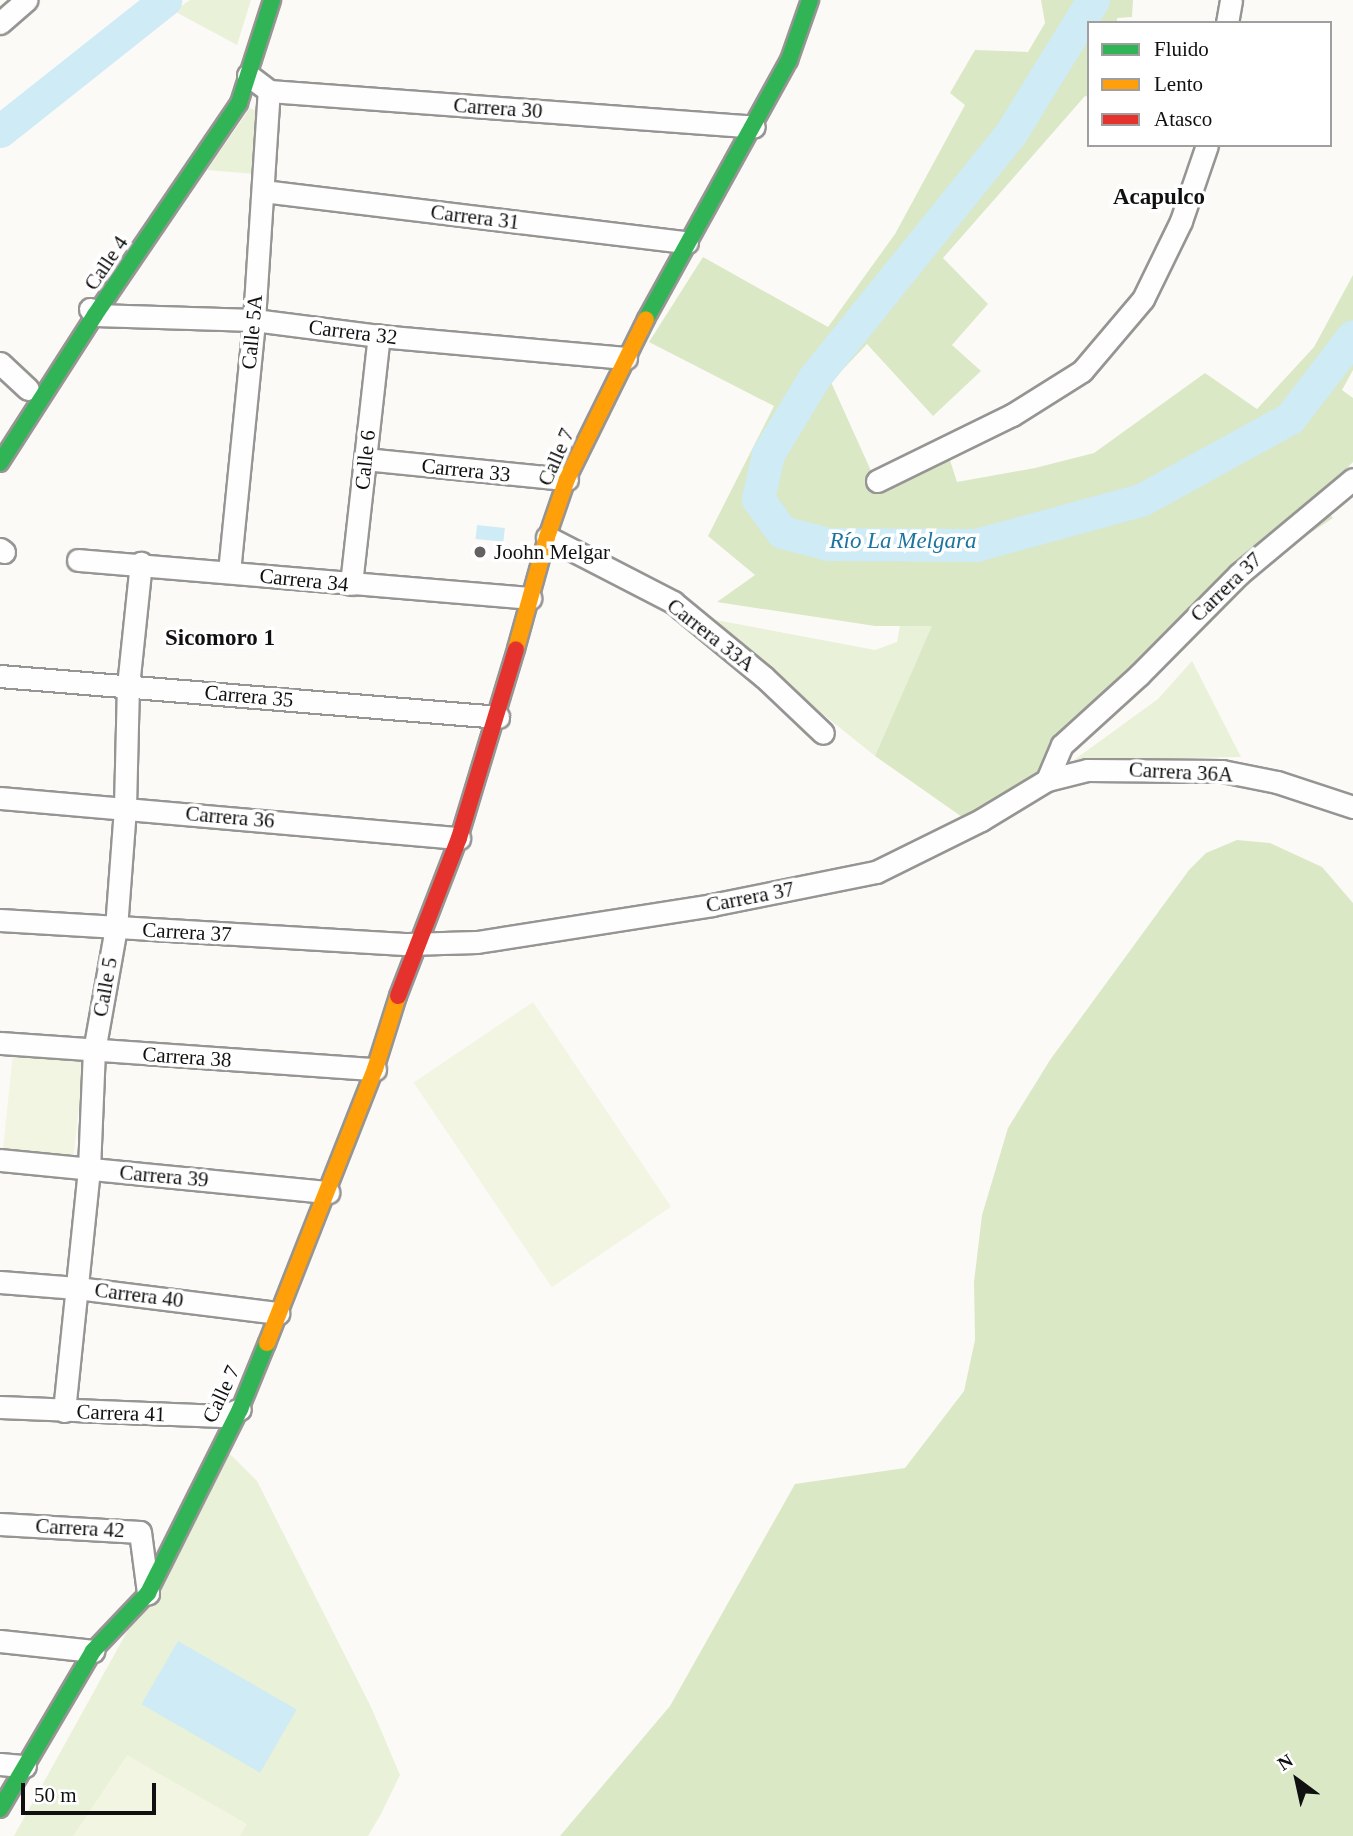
<!DOCTYPE html>
<html>
<head>
<meta charset="utf-8">
<style>
	body { margin:0 }
	#map { position:relative; width:1353px; height:1836px; overflow:hidden; background:#fcfaf7; font-family:"Times New Roman",serif }
	div>[style] { position:absolute }
	.green>* { inset:0; background:#e9f1d8 }
	.forest>* { inset:0; background:#dae8c6 }
	.pitch>* { inset:0; background:#f1f5e1; transform-origin:0 0 }
	.water>* { inset:0; background:#ceebf6; transform-origin:0 0 }
	.river>* { height:33px; margin:-16.5px; padding:0 16.5px; transform-origin:16.5px; border-radius:16.5px; background:#ceebf6 }
	.roads { filter:drop-shadow(2px 0 #969594) drop-shadow(-2px 0 #969594) drop-shadow(0 2px #969594) drop-shadow(0 -2px #969594) }
	.street>* { height:21px; margin:-10.5px; padding:0 10.5px; transform-origin:10.5px; border-radius:10.5px; background:#fffefe }
	.fast>* { height:16px; margin:-8px; padding:0 8px; transform-origin:8px; border-radius:8px; background:#30b455 }
	.slow>* { height:16px; margin:-8px; padding:0 8px; transform-origin:8px; border-radius:8px; background:#ff9f0a }
	.jam>* { height:16px; margin:-8px; padding:0 8px; transform-origin:8px; border-radius:8px; background:#e5322d }
	.dots>* { width:19px; height:19px; translate:-50% -50%; box-sizing:border-box; border:4px solid #fff; border-radius:50% }
	span { translate:-50% -50%; white-space:nowrap; text-align:center; line-height:1.15; -webkit-text-stroke:7px #fff; paint-order:stroke }
	.street-label { font-size:21px; color:#101010 }
	.poi-label { font-size:21px; color:#101010 }
	.left { translate:0 -50%; text-align:left }
	.neighbourhood-label { font-size:23px; color:#101010; font-weight:700 }
	.water-label { font-size:23px; color:#1c74a0; font-style:italic }
	.legend { position:absolute; left:1087px; top:21px; width:245px; height:126px; box-sizing:border-box; background:#fff; border:2px solid #9f9f9f; margin:0; padding:9px 12px; list-style:none; font-size:21px; color:#101010 }
	.legend li { display:flex; align-items:center; gap:14px; height:35px }
	.legend b { width:35px; border:2px solid #9f9f9f }
	.north { position:absolute; left:1262px; top:1745px; width:70px; height:70px; -webkit-text-stroke:5px #fff; paint-order:stroke; rotate:327deg; font-size:19px; font-weight:700; line-height:28px; text-align:center; color:#101010 }
	.north::after { content:''; display:block; margin:auto; width:24px; height:32px; background:#101010; clip-path:polygon(50% 0,100% 100%,50% 72%,0 100%) }
	.scale { position:absolute; left:21px; top:1783px; width:135px; height:32px; box-sizing:border-box; border:4px solid #101010; border-top:0; padding-left:9px; font-size:21px; line-height:24px; white-space:nowrap; color:#101010; -webkit-text-stroke:5px #fff; paint-order:stroke }
</style>
</head>
<body>
<div id="map">
	<div class="green">
		<i style="clip-path:polygon(190px 0,251px 0,237px 45px,174px 11px)"></i>
		<i style="clip-path:polygon(250px 108px,258px 112px,256px 174px,207px 170px)"></i>
		<i style="clip-path:polygon(716px 620px,875px 650px,897px 642px,900px 626px,933px 626px,875px 756px,713px 626px)"></i>
		<i style="clip-path:polygon(1192px 661px,1241px 757px,1074px 760px,1158px 699px)"></i>
		<i style="clip-path:polygon(227px 1451px,257px 1481px,371px 1707px,400px 1775px,381px 1814px,368px 1836px,14px 1836px)"></i>
	</div>
	<div class="forest">
		<i style="clip-path:polygon(1041px 0,1133px 0,1132px 17px,1117px 18px,1117px 23px,1089px 23px,1089px 97px,1085px 96px,943px 258px,988px 304px,952px 345px,981px 371px,933px 416px,867px 344px,831px 382px,876px 482px,948px 454px,957px 482px,1035px 468px,1094px 453px,1205px 373px,1257px 409px,1314px 347px,1353px 275px,1353px 370px,1342px 390px,1353px 398px,1353px 462px,1317px 498px,1333px 518px,1277px 555px,1235px 592px,1040px 778px,965px 819px,875px 756px,932px 626px,875px 626px,717px 602px,755px 575px,708px 536px,774px 406px,649px 342px,703px 257px,828px 327px,895px 234px,965px 105px,950px 93px,975px 50px,1028px 52px,1045px 23px)"></i>
		<i style="clip-path:polygon(1237px 840px,1270px 843px,1322px 867px,1353px 903px,1353px 1836px,560px 1836px,670px 1706px,795px 1484px,905px 1468px,964px 1391px,975px 1340px,974px 1282px,982px 1215px,1008px 1128px,1050px 1060px,1189px 870px,1206px 853px)"></i>
	</div>
	<div class="pitch">
		<i style="left:533px;top:1002px;width:247px;height:144px;rotate:56deg"></i>
		<i style="left:13px;top:1054px;width:71px;height:101px;rotate:6deg"></i>
		<i style="clip-path:polygon(127px 1755px,247px 1824px,240px 1836px,73px 1836px)"></i>
	</div>
	<div class="water">
		<i style="left:477px;top:525px;width:28px;height:14px;rotate:6deg"></i>
		<i style="left:178px;top:1641px;width:137px;height:73px;rotate:30deg"></i>
	</div>
	<div class="river">
		<i style="left:1093px;top:0;width:156px;rotate:121.7deg"></i>
		<i style="left:1011px;top:133px;width:314px;rotate:128.8deg"></i>
		<i style="left:814px;top:378px;width:89px;rotate:121.2deg"></i>
		<i style="left:768px;top:454px;width:46px;rotate:102.5deg"></i>
		<i style="left:758px;top:499px;width:41px;rotate:54deg"></i>
		<i style="left:782px;top:532px;width:48px;rotate:14.6deg"></i>
		<i style="left:828px;top:544px;width:148px;rotate:0.4deg"></i>
		<i style="left:976px;top:545px;width:171px;rotate:-15.3deg"></i>
		<i style="left:1141px;top:500px;width:170px;rotate:-28.8deg"></i>
		<i style="left:1290px;top:418px;width:103px;rotate:-52.5deg"></i>
		<i style="left:0;top:131px;width:211px;rotate:-38.4deg"></i>
	</div>
	<div class="roads">
		<div class="street">
			<i style="left:0;top:23px;width:35px;rotate:-41deg"></i>
			<i style="left:1227px;top:23px;width:23px;rotate:-80deg"></i>
			<i style="left:248px;top:75px;width:26px;rotate:37deg"></i>
			<i style="left:269px;top:91px;width:486px;rotate:4.2deg"></i>
			<i style="left:263px;top:191px;width:427px;rotate:6.9deg"></i>
			<i style="left:90px;top:309px;width:8px;rotate:50deg"></i>
			<i style="left:95px;top:315px;width:159px;rotate:1.8deg"></i>
			<i style="left:254px;top:320px;width:126px;rotate:7.3deg"></i>
			<i style="left:379px;top:336px;width:248px;rotate:5.1deg"></i>
			<i style="left:0;top:363px;width:38px;rotate:43deg"></i>
			<i style="left:365px;top:459px;width:203px;rotate:5.7deg"></i>
			<i style="left:877px;top:481px;width:150px;rotate:-26.1deg"></i>
			<i style="left:1012px;top:415px;width:83px;rotate:-32.2deg"></i>
			<i style="left:1082px;top:371px;width:94px;rotate:-49.7deg"></i>
			<i style="left:1143px;top:299px;width:87px;rotate:-64deg"></i>
			<i style="left:1181px;top:221px;width:80px;rotate:-71.1deg"></i>
			<i style="left:547px;top:537px;width:142px;rotate:27.3deg"></i>
			<i style="left:673px;top:602px;width:118px;rotate:39.5deg"></i>
			<i style="left:764px;top:677px;width:81px;rotate:43.5deg"></i>
			<i style="left:0;top:549px;width:5px;rotate:37deg"></i>
			<i style="left:78px;top:560px;width:454px;rotate:4.8deg"></i>
			<i style="left:229px;top:572px;width:253px;rotate:-84.3deg"></i>
			<i style="left:254px;top:320px;width:229px;rotate:-86.3deg"></i>
			<i style="left:351px;top:584px;width:250px;rotate:-83.6deg"></i>
			<i style="left:0;top:676px;width:500px;rotate:4.7deg"></i>
			<i style="left:1047px;top:780px;width:41px;rotate:-14deg"></i>
			<i style="left:1087px;top:770px;width:135px;rotate:0.4deg"></i>
			<i style="left:1222px;top:771px;width:56px;rotate:11.3deg"></i>
			<i style="left:1277px;top:782px;width:80px;rotate:18.2deg"></i>
			<i style="left:0;top:798px;width:461px;rotate:5deg"></i>
			<i style="left:0;top:920px;width:409px;rotate:3.4deg"></i>
			<i style="left:408px;top:944px;width:69px;rotate:-1.7deg"></i>
			<i style="left:477px;top:942px;width:238px;rotate:-8.9deg"></i>
			<i style="left:712px;top:905px;width:167px;rotate:-11.4deg"></i>
			<i style="left:876px;top:872px;width:117px;rotate:-26.3deg"></i>
			<i style="left:981px;top:820px;width:77px;rotate:-31.2deg"></i>
			<i style="left:1047px;top:780px;width:38px;rotate:-67deg"></i>
			<i style="left:1062px;top:745px;width:104px;rotate:-42.3deg"></i>
			<i style="left:1139px;top:675px;width:142px;rotate:-45.3deg"></i>
			<i style="left:1239px;top:574px;width:148px;rotate:-39.8deg"></i>
			<i style="left:0;top:1043px;width:376px;rotate:4deg"></i>
			<i style="left:0;top:1160px;width:330px;rotate:5.6deg"></i>
			<i style="left:0;top:1282px;width:77px;rotate:4.5deg"></i>
			<i style="left:77px;top:1288px;width:203px;rotate:7.1deg"></i>
			<i style="left:0;top:1407px;width:222px;rotate:2.3deg"></i>
			<i style="left:222px;top:1416px;width:19px;rotate:-21deg"></i>
			<i style="left:64px;top:1411px;width:243px;rotate:-84.1deg"></i>
			<i style="left:89px;top:1169px;width:118px;rotate:-87.6deg"></i>
			<i style="left:94px;top:1051px;width:125px;rotate:-79.9deg"></i>
			<i style="left:116px;top:928px;width:121px;rotate:-85.7deg"></i>
			<i style="left:125px;top:807px;width:121px;rotate:-88.6deg"></i>
			<i style="left:128px;top:686px;width:124px;rotate:-84deg"></i>
			<i style="left:0;top:1524px;width:140px;rotate:3.3deg"></i>
			<i style="left:140px;top:1532px;width:62px;rotate:82.5deg"></i>
			<i style="left:0;top:1641px;width:94px;rotate:6.1deg"></i>
			<i style="left:0;top:1764px;width:25px;rotate:5deg"></i>
		</div>
		<div class="fast">
			<i style="left:646px;top:319px;width:296px;rotate:-61.1deg"></i>
			<i style="left:789px;top:60px;width:64px;rotate:-70.7deg"></i>
			<i style="left:0;top:463px;width:176px;rotate:-57.3deg"></i>
			<i style="left:95px;top:315px;width:256px;rotate:-55.8deg"></i>
			<i style="left:239px;top:103px;width:108px;rotate:-72.2deg"></i>
			<i style="left:0;top:1809px;width:183px;rotate:-59.5deg"></i>
			<i style="left:93px;top:1651px;width:80px;rotate:-46.5deg"></i>
			<i style="left:148px;top:1593px;width:206px;rotate:-63.4deg"></i>
			<i style="left:240px;top:1409px;width:71px;rotate:-67.8deg"></i>
		</div>
		<div class="slow">
			<i style="left:516px;top:649px;width:116px;rotate:-74.5deg"></i>
			<i style="left:547px;top:537px;width:61px;rotate:-71deg"></i>
			<i style="left:567px;top:479px;width:178px;rotate:-63.7deg"></i>
			<i style="left:267px;top:1343px;width:295px;rotate:-68.5deg"></i>
			<i style="left:375px;top:1069px;width:77px;rotate:-72.5deg"></i>
		</div>
		<div class="jam">
			<i style="left:398px;top:996px;width:169px;rotate:-68.9deg"></i>
			<i style="left:459px;top:838px;width:197px;rotate:-73.2deg"></i>
		</div>
	</div>
	<div class="dots">
		<i style="left:480px;top:552px;background:#636261"></i>
	</div>
	<div class="street-label">
		<span style="left:498px;top:108px;rotate:4deg">Carrera 30</span>
		<span style="left:475px;top:217px;rotate:7deg">Carrera 31</span>
		<span style="left:106px;top:263px;rotate:-56deg">Calle 4</span>
		<span style="left:252px;top:332px;rotate:-85deg">Calle 5A</span>
		<span style="left:353px;top:332px;rotate:7deg">Carrera 32</span>
		<span style="left:556px;top:457px;rotate:-66deg">Calle 7</span>
		<span style="left:365px;top:460px;rotate:-84deg">Calle 6</span>
		<span style="left:466px;top:470px;rotate:6deg">Carrera 33</span>
		<span style="left:304px;top:580px;rotate:6deg">Carrera 34</span>
		<span style="left:1226px;top:587px;rotate:-44deg">Carrera 37</span>
		<span style="left:711px;top:635px;rotate:38deg">Carrera 33A</span>
		<span style="left:249px;top:696px;rotate:5deg">Carrera 35</span>
		<span style="left:1181px;top:772px;rotate:3deg">Carrera 36A</span>
		<span style="left:230px;top:817px;rotate:5deg">Carrera 36</span>
		<span style="left:750px;top:897px;rotate:-11deg">Carrera 37</span>
		<span style="left:187px;top:932px;rotate:3deg">Carrera 37</span>
		<span style="left:105px;top:987px;rotate:-80deg">Calle 5</span>
		<span style="left:187px;top:1057px;rotate:4deg">Carrera 38</span>
		<span style="left:164px;top:1176px;rotate:5deg">Carrera 39</span>
		<span style="left:139px;top:1295px;rotate:7deg">Carrera 40</span>
		<span style="left:221px;top:1394px;rotate:-65deg">Calle 7</span>
		<span style="left:121px;top:1413px;rotate:2deg">Carrera 41</span>
		<span style="left:80px;top:1528px;rotate:3deg">Carrera 42</span>
	</div>
	<div class="poi-label">
		<span class="left" style="left:494px;top:552px">Joohn Melgar</span>
	</div>
	<div class="neighbourhood-label">
		<span style="left:1159px;top:197px">Acapulco</span>
		<span style="left:220px;top:638px">Sicomoro 1</span>
	</div>
	<div class="water-label">
		<span style="left:903px;top:541px">Río La Melgara</span>
	</div>
	<ul class="legend">
	<li><b style="height:9px;background:#30b455"></b>Fluido</li>
	<li><b style="height:9px;background:#ff9f0a"></b>Lento</li>
	<li><b style="height:9px;background:#e5322d"></b>Atasco</li>
	</ul>
	<div class="north">N</div>
	<div class="scale">50 m</div>
</div>
</body>
</html>
